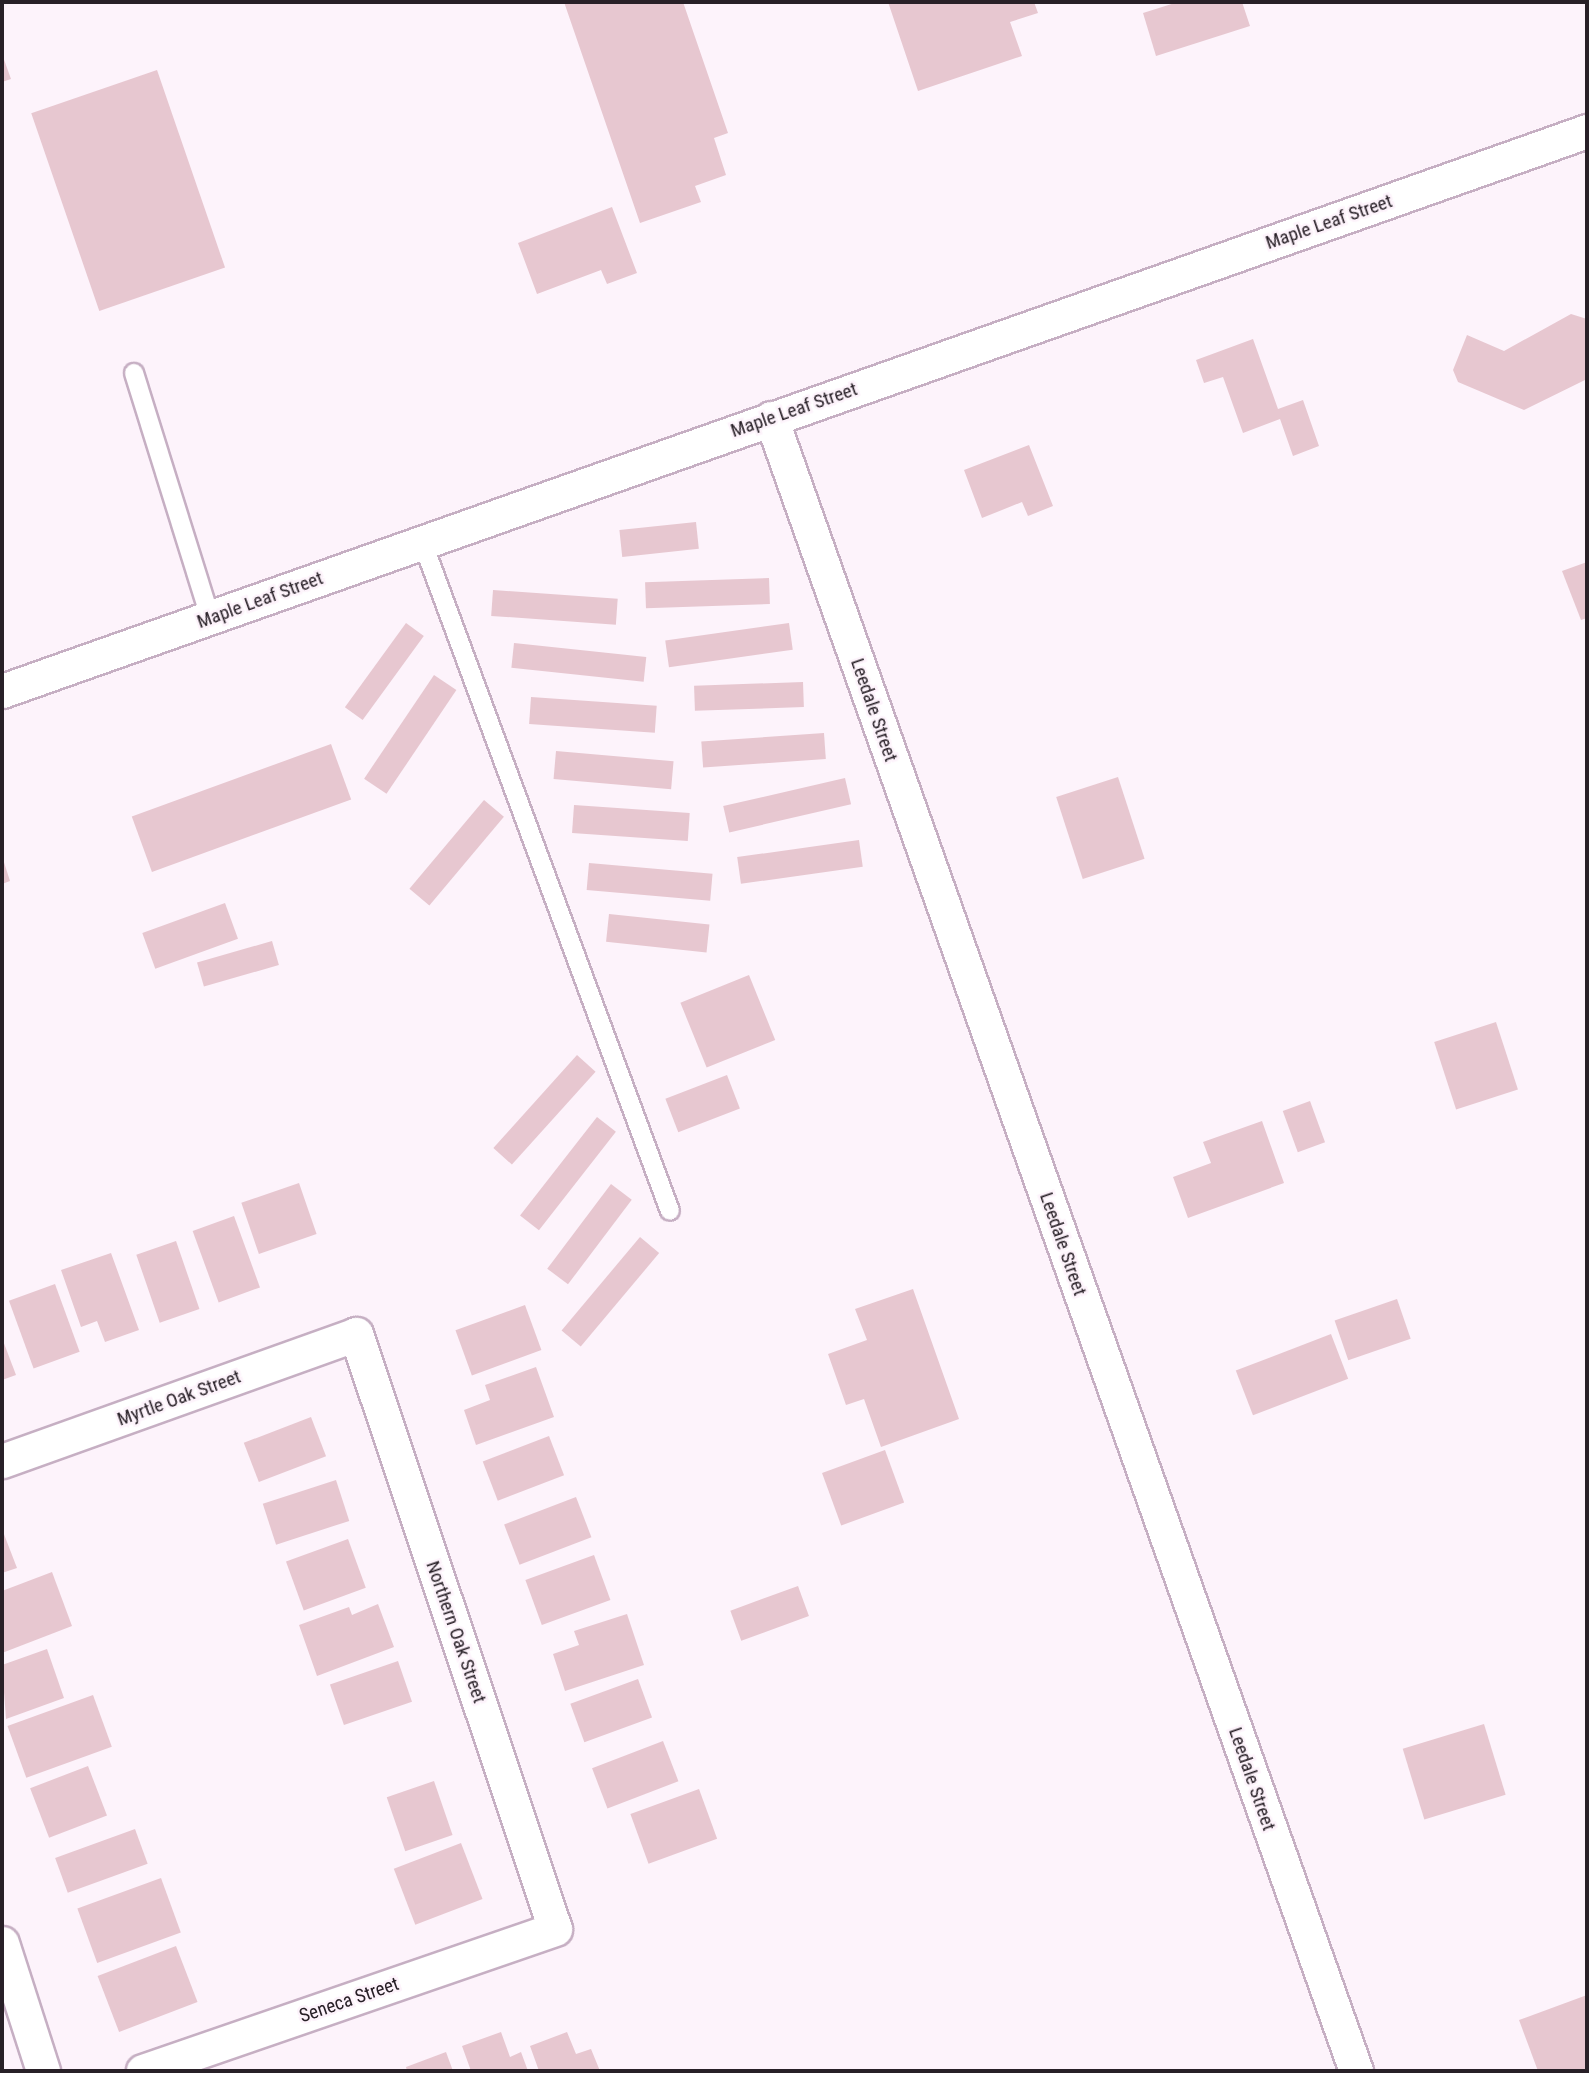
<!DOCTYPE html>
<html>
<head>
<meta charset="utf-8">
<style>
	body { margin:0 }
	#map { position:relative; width:1589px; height:2073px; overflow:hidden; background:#fdf3fb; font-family:"Roboto Condensed",sans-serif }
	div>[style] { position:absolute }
	.building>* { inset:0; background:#e7c7d0; transform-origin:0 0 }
	.roads { filter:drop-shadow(2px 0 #c6afc3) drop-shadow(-2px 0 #c6afc3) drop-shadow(0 2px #c6afc3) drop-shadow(0 -2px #c6afc3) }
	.lane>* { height:18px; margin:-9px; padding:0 9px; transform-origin:9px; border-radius:9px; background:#fff }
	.street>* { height:33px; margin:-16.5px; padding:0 16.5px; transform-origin:16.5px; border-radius:16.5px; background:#fff }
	span { translate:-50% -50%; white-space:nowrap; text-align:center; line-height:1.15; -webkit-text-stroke:5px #fdf3fb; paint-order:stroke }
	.street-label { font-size:19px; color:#282027 }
	.frame { position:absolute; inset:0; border:4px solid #282027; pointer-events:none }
</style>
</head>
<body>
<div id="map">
	<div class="building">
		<i style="clip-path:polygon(564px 2px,683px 2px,728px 133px,714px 138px,726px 175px,695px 186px,701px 202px,640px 223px)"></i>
		<i style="clip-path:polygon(888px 2px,1034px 2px,1038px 13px,1010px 22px,1022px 56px,918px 91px)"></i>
		<i style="clip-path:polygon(1178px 2px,1242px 2px,1250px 26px,1156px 56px,1143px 13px)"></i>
		<i style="clip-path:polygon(2px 54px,11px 79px,2px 82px)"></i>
		<i style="left:157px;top:70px;width:209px;height:133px;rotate:71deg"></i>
		<i style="clip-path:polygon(612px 207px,637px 273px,607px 284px,601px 270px,537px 294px,518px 243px)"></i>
		<i style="clip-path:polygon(1571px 314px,1587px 319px,1587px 384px,1585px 380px,1524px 410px,1458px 382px,1453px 370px,1467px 335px,1504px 351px)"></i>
		<i style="clip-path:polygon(1253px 339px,1278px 409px,1303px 400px,1319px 446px,1293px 456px,1280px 419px,1243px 433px,1223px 377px,1204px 383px,1196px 360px)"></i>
		<i style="clip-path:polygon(1029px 445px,1053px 506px,1028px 516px,1022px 502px,982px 518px,964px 470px)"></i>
		<i style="left:696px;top:522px;width:27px;height:77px;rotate:84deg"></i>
		<i style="clip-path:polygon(1587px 562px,1587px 618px,1581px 620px,1562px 571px)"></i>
		<i style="left:769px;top:578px;width:26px;height:124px;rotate:88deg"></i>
		<i style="left:493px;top:590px;width:125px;height:26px;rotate:4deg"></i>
		<i style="left:406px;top:623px;width:22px;height:104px;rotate:36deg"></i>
		<i style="left:789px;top:623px;width:27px;height:125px;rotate:82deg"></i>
		<i style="left:514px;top:643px;width:133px;height:25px;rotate:6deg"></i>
		<i style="left:434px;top:675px;width:27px;height:125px;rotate:34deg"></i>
		<i style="left:803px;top:682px;width:25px;height:109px;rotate:88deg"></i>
		<i style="left:531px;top:697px;width:126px;height:27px;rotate:4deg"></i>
		<i style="left:824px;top:733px;width:26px;height:123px;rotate:86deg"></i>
		<i style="left:331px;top:744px;width:59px;height:212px;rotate:70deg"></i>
		<i style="left:556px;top:751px;width:118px;height:28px;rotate:5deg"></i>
		<i style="left:1118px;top:777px;width:86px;height:65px;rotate:72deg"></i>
		<i style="left:845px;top:778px;width:27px;height:125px;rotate:77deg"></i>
		<i style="left:484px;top:800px;width:26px;height:116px;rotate:40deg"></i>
		<i style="left:574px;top:805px;width:116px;height:28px;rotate:4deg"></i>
		<i style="left:859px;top:840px;width:27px;height:123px;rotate:82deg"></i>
		<i style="clip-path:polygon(2px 856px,10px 881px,2px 884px)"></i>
		<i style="left:589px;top:863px;width:124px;height:27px;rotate:5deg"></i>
		<i style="left:225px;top:903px;width:38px;height:88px;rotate:70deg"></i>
		<i style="left:609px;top:914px;width:101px;height:28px;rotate:6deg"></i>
		<i style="left:272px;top:941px;width:25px;height:78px;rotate:74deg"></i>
		<i style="left:749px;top:975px;width:70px;height:74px;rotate:68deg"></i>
		<i style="left:1496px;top:1022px;width:71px;height:65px;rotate:72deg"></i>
		<i style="left:577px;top:1055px;width:25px;height:125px;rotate:42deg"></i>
		<i style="left:727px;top:1075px;width:36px;height:66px;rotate:69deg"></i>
		<i style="left:1310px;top:1101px;width:44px;height:29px;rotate:70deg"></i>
		<i style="left:597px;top:1117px;width:24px;height:125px;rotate:38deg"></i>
		<i style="clip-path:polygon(1262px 1121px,1284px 1183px,1188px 1218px,1173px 1177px,1211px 1163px,1203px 1142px)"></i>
		<i style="left:299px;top:1183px;width:54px;height:61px;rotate:71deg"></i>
		<i style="left:611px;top:1184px;width:26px;height:106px;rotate:37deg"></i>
		<i style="left:234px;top:1216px;width:76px;height:44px;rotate:70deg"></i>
		<i style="left:640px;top:1237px;width:25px;height:122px;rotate:40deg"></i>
		<i style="left:176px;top:1241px;width:72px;height:42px;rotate:71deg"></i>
		<i style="clip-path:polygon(111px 1253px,139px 1330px,105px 1342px,97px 1321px,81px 1327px,61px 1270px)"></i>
		<i style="left:55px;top:1284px;width:72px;height:49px;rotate:70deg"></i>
		<i style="clip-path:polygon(913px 1289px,959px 1419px,881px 1447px,864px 1399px,846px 1405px,828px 1354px,867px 1340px,855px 1309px)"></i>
		<i style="left:1397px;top:1299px;width:42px;height:66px;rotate:71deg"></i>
		<i style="left:525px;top:1305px;width:48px;height:74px;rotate:70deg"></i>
		<i style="left:1331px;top:1334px;width:48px;height:102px;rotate:69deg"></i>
		<i style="clip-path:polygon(2px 1338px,16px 1375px,2px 1380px)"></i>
		<i style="clip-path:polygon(536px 1367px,554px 1417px,476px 1445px,464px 1410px,490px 1400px,485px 1385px)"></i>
		<i style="left:311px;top:1417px;width:42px;height:72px;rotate:69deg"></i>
		<i style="left:549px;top:1436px;width:42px;height:71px;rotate:69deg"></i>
		<i style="left:885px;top:1450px;width:56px;height:67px;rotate:70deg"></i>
		<i style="left:336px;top:1480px;width:43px;height:77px;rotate:72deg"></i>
		<i style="left:576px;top:1497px;width:43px;height:77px;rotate:69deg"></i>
		<i style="clip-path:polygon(2px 1529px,17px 1568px,2px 1573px)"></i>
		<i style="left:348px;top:1539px;width:52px;height:66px;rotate:70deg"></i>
		<i style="left:594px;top:1555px;width:48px;height:73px;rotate:70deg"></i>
		<i style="clip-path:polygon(52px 1572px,72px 1626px,2px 1653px,2px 1591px)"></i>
		<i style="left:798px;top:1586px;width:32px;height:72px;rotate:70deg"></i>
		<i style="clip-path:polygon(378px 1604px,394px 1647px,317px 1676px,299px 1625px,349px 1607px,352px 1615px)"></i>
		<i style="clip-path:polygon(627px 1614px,644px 1665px,565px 1691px,553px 1654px,579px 1645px,574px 1631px)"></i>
		<i style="clip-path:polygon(47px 1649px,64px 1698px,6px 1719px,2px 1665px)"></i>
		<i style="left:398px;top:1661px;width:43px;height:72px;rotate:71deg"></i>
		<i style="left:638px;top:1679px;width:41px;height:72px;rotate:70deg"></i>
		<i style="left:93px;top:1695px;width:55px;height:91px;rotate:70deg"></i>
		<i style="left:1484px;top:1724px;width:74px;height:85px;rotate:73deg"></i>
		<i style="left:663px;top:1741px;width:43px;height:76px;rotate:69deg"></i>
		<i style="left:88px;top:1766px;width:53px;height:62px;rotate:69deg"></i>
		<i style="left:434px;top:1781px;width:57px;height:50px;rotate:71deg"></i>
		<i style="left:699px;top:1789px;width:53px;height:73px;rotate:70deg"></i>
		<i style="left:135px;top:1829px;width:37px;height:85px;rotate:70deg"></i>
		<i style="left:461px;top:1843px;width:60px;height:72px;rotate:69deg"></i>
		<i style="left:161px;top:1878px;width:58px;height:89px;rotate:70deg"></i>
		<i style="left:176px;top:1946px;width:60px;height:84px;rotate:69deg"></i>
		<i style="clip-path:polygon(1587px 1995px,1587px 2071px,1538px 2071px,1519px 2020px)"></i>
		<i style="clip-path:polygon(501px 2032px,510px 2057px,521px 2052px,528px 2071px,471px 2071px,462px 2046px)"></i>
		<i style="clip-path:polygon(567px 2032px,576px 2054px,591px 2049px,600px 2071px,539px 2071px,530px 2046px)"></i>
		<i style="clip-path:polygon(446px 2052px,453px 2071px,407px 2071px,406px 2067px)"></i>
	</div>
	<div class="roads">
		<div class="lane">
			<i style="left:134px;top:373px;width:256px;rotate:72.7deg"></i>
			<i style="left:422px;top:541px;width:714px;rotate:69.69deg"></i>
		</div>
		<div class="street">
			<i style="left:771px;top:418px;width:1753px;rotate:70.51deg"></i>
			<i style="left:2px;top:691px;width:1681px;rotate:-19.46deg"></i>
			<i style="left:2px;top:1461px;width:376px;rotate:-19.7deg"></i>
			<i style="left:356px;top:1334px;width:627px;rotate:71.51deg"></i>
			<i style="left:555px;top:1929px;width:436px;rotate:161deg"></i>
			<i style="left:2px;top:1943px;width:134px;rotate:72.2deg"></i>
		</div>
	</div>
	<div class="street-label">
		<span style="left:1329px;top:222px;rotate:-19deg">Maple Leaf Street</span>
		<span style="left:794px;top:410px;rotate:-19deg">Maple Leaf Street</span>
		<span style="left:260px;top:600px;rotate:-20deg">Maple Leaf Street</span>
		<span style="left:874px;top:710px;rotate:71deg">Leedale Street</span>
		<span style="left:1063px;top:1244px;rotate:71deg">Leedale Street</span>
		<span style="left:179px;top:1398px;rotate:-20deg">Myrtle Oak Street</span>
		<span style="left:456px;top:1632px;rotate:71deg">Northern Oak Street</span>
		<span style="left:1252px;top:1779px;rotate:71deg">Leedale Street</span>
		<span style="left:349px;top:2000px;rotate:-19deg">Seneca Street</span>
	</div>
	<div class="frame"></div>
</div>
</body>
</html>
